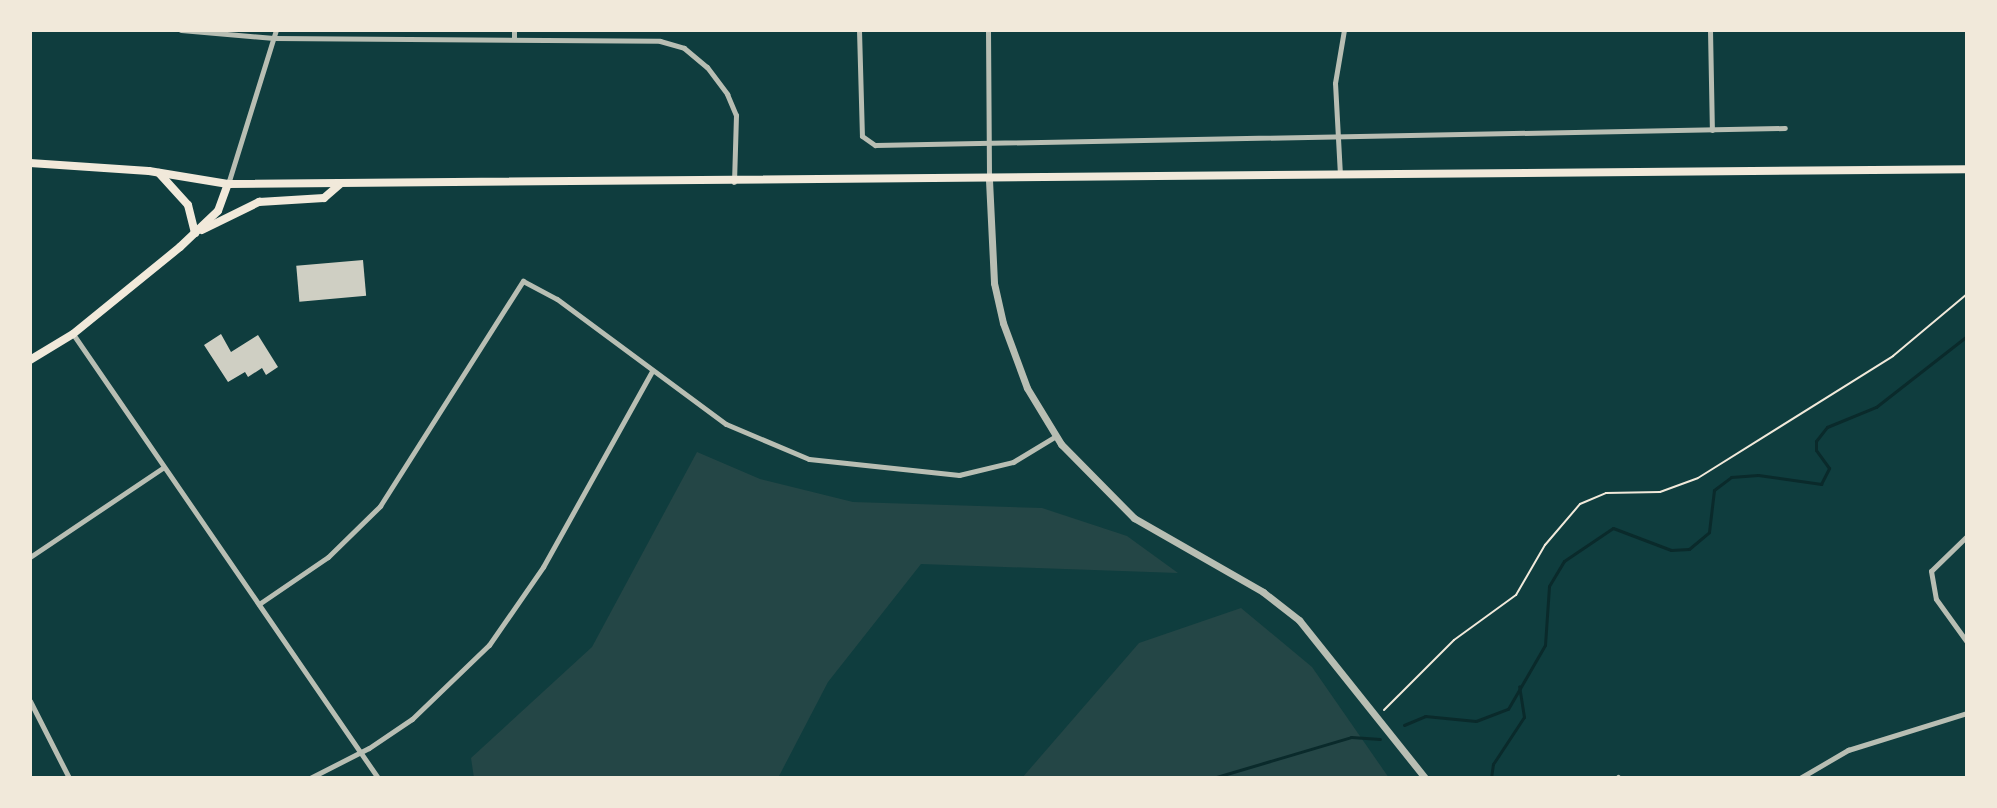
<!DOCTYPE html>
<html>
<head>
<meta charset="utf-8">
<style>
	body { margin:0 }
	#map { position:relative; width:1997px; height:808px; overflow:hidden; background:#0f3d3e; font-family:"Exo 2",sans-serif }
	div>[style] { position:absolute }
	.green>* { inset:0; background:#244646 }
	.stream>* { height:3px; margin:-1.5px; padding:0 1.5px; transform-origin:1.5px; border-radius:1.5px; background:#0a2a2b }
	.building>* { inset:0; background:#cfcfc3; transform-origin:0 0 }
	.path>* { height:2px; margin:-1px; padding:0 1px; transform-origin:1px; border-radius:1px; background:#f1e9da }
	.minor>* { height:5px; margin:-2.5px; padding:0 2.5px; transform-origin:2.5px; border-radius:2.5px; background:#b8beb3 }
	.tertiary>* { height:7px; margin:-3.5px; padding:0 3.5px; transform-origin:3.5px; border-radius:3.5px; background:#b8beb3 }
	.primary>* { height:8px; margin:-4px; padding:0 4px; transform-origin:4px; border-radius:4px; background:#f1e9da }
	span { translate:-50% -50%; white-space:nowrap; text-align:center; line-height:1.15; -webkit-text-stroke:7px #f1e9da; paint-order:stroke }
	.frame { position:absolute; inset:0; border:32px solid #f1e9da; pointer-events:none }
</style>
</head>
<body>
<div id="map">
	<div class="green">
		<i style="clip-path:polygon(697px 452px,760px 479px,853px 502px,1042px 508px,1127px 536px,1178px 573px,921px 564px,828px 682px,778px 778px,474px 778px,471px 758px,592px 647px)"></i>
		<i style="clip-path:polygon(1241px 608px,1312px 667px,1389px 778px,1022px 778px,1139px 643px)"></i>
	</div>
	<div class="stream">
		<i style="left:1404px;top:725px;width:23px;rotate:-23deg"></i>
		<i style="left:1425px;top:716px;width:51px;rotate:5.6deg"></i>
		<i style="left:1476px;top:721px;width:34px;rotate:-21deg"></i>
		<i style="left:1508px;top:709px;width:74px;rotate:-60deg"></i>
		<i style="left:1545px;top:645px;width:59px;rotate:-86.1deg"></i>
		<i style="left:1549px;top:586px;width:29px;rotate:-59deg"></i>
		<i style="left:1564px;top:561px;width:59px;rotate:-34deg"></i>
		<i style="left:1613px;top:528px;width:62px;rotate:20.8deg"></i>
		<i style="left:1671px;top:550px;width:18px;rotate:-3deg"></i>
		<i style="left:1689px;top:549px;width:26px;rotate:-40deg"></i>
		<i style="left:1709px;top:532px;width:42px;rotate:-83.2deg"></i>
		<i style="left:1714px;top:490px;width:21px;rotate:-37deg"></i>
		<i style="left:1731px;top:477px;width:27px;rotate:-4deg"></i>
		<i style="left:1758px;top:475px;width:64px;rotate:8.1deg"></i>
		<i style="left:1821px;top:484px;width:18px;rotate:-63deg"></i>
		<i style="left:1829px;top:468px;width:22px;rotate:-126deg"></i>
		<i style="left:1816px;top:450px;width:9px;rotate:-90deg"></i>
		<i style="left:1816px;top:441px;width:18px;rotate:-52deg"></i>
		<i style="left:1827px;top:427px;width:53px;rotate:-22.2deg"></i>
		<i style="left:1876px;top:407px;width:115px;rotate:-38deg"></i>
		<i style="left:1213px;top:778px;width:144px;rotate:-16.5deg"></i>
		<i style="left:1351px;top:737px;width:29px;rotate:4deg"></i>
		<i style="left:1491px;top:778px;width:14px;rotate:-82deg"></i>
		<i style="left:1493px;top:764px;width:56px;rotate:-56.6deg"></i>
		<i style="left:1524px;top:717px;width:31px;rotate:-99deg"></i>
	</div>
	<div class="building">
		<i style="left:363px;top:260px;width:36px;height:67px;rotate:85deg"></i>
		<i style="clip-path:polygon(221px 334px,231px 352px,258px 335px,278px 367px,266px 375px,262px 368px,248px 377px,245px 372px,228px 382px,204px 345px)"></i>
	</div>
	<div class="path">
		<i style="left:1384px;top:710px;width:99px;rotate:-45deg"></i>
		<i style="left:1454px;top:640px;width:77px;rotate:-36deg"></i>
		<i style="left:1516px;top:595px;width:58px;rotate:-59.9deg"></i>
		<i style="left:1545px;top:545px;width:54px;rotate:-49.5deg"></i>
		<i style="left:1580px;top:504px;width:28px;rotate:-23deg"></i>
		<i style="left:1606px;top:493px;width:54px;rotate:-1.1deg"></i>
		<i style="left:1660px;top:492px;width:40px;rotate:-20.2deg"></i>
		<i style="left:1698px;top:478px;width:230px;rotate:-32deg"></i>
		<i style="left:1893px;top:356px;width:97px;rotate:-40deg"></i>
	</div>
	<div class="minor">
		<i style="left:181px;top:30px;width:93px;rotate:4.9deg"></i>
		<i style="left:274px;top:38px;width:386px;rotate:0.4deg"></i>
		<i style="left:660px;top:41px;width:25px;rotate:16deg"></i>
		<i style="left:684px;top:48px;width:30px;rotate:40deg"></i>
		<i style="left:707px;top:67px;width:34px;rotate:53deg"></i>
		<i style="left:727px;top:94px;width:23px;rotate:67deg"></i>
		<i style="left:736px;top:115px;width:67px;rotate:91.7deg"></i>
		<i style="left:514px;top:30px;width:9px;rotate:90deg"></i>
		<i style="left:859px;top:30px;width:106px;rotate:88.4deg"></i>
		<i style="left:862px;top:136px;width:16px;rotate:35deg"></i>
		<i style="left:875px;top:145px;width:910px;rotate:-1.07deg"></i>
		<i style="left:988px;top:30px;width:149px;rotate:89.6deg"></i>
		<i style="left:1710px;top:30px;width:100px;rotate:88.9deg"></i>
		<i style="left:1340px;top:175px;width:92px;rotate:-93.1deg"></i>
		<i style="left:1335px;top:83px;width:54px;rotate:-80.4deg"></i>
		<i style="left:228px;top:184px;width:161px;rotate:-72.7deg"></i>
		<i style="left:73px;top:334px;width:539px;rotate:55.51deg"></i>
		<i style="left:1967px;top:536px;width:50px;rotate:135.8deg"></i>
		<i style="left:1931px;top:571px;width:28px;rotate:80deg"></i>
		<i style="left:1936px;top:599px;width:53px;rotate:54.2deg"></i>
		<i style="left:30px;top:557px;width:161px;rotate:-33.9deg"></i>
		<i style="left:259px;top:604px;width:83px;rotate:-34.3deg"></i>
		<i style="left:328px;top:557px;width:73px;rotate:-44.4deg"></i>
		<i style="left:380px;top:506px;width:267px;rotate:-57.6deg"></i>
		<i style="left:523px;top:281px;width:38px;rotate:28deg"></i>
		<i style="left:557px;top:299px;width:210px;rotate:36.5deg"></i>
		<i style="left:726px;top:424px;width:90px;rotate:22.9deg"></i>
		<i style="left:809px;top:459px;width:151px;rotate:6.1deg"></i>
		<i style="left:959px;top:475px;width:56px;rotate:-13.5deg"></i>
		<i style="left:1013px;top:462px;width:50px;rotate:-31.2deg"></i>
		<i style="left:30px;top:701px;width:86px;rotate:63.1deg"></i>
		<i style="left:1618px;top:777px;width:1px;rotate:45deg"></i>
		<i style="left:310px;top:778px;width:66px;rotate:-27deg"></i>
		<i style="left:369px;top:748px;width:52px;rotate:-34deg"></i>
		<i style="left:412px;top:719px;width:107px;rotate:-43.9deg"></i>
		<i style="left:489px;top:645px;width:95px;rotate:-55.3deg"></i>
		<i style="left:543px;top:567px;width:224px;rotate:-60.9deg"></i>
		<i style="left:1800px;top:778px;width:56px;rotate:-30.3deg"></i>
		<i style="left:1848px;top:750px;width:125px;rotate:-17.3deg"></i>
	</div>
	<div class="tertiary">
		<i style="left:989px;top:180px;width:103px;rotate:87.2deg"></i>
		<i style="left:994px;top:283px;width:41px;rotate:77.3deg"></i>
		<i style="left:1003px;top:323px;width:69px;rotate:69.7deg"></i>
		<i style="left:1027px;top:388px;width:66px;rotate:58.7deg"></i>
		<i style="left:1061px;top:444px;width:104px;rotate:45.4deg"></i>
		<i style="left:1134px;top:518px;width:149px;rotate:29.8deg"></i>
		<i style="left:1263px;top:592px;width:46px;rotate:37.9deg"></i>
		<i style="left:1299px;top:620px;width:202px;rotate:51.4deg"></i>
	</div>
	<div class="primary">
		<i style="left:30px;top:163px;width:119px;rotate:3.8deg"></i>
		<i style="left:149px;top:171px;width:80px;rotate:9.3deg"></i>
		<i style="left:228px;top:184px;width:1739px;rotate:-0.49deg"></i>
		<i style="left:159px;top:173px;width:43px;rotate:47.8deg"></i>
		<i style="left:188px;top:205px;width:29px;rotate:76deg"></i>
		<i style="left:202px;top:230px;width:64px;rotate:-26.2deg"></i>
		<i style="left:259px;top:202px;width:65px;rotate:-3.5deg"></i>
		<i style="left:324px;top:198px;width:21px;rotate:-41deg"></i>
		<i style="left:30px;top:360px;width:50px;rotate:-31.2deg"></i>
		<i style="left:73px;top:334px;width:138px;rotate:-39.1deg"></i>
		<i style="left:180px;top:247px;width:52px;rotate:-43.5deg"></i>
		<i style="left:218px;top:211px;width:29px;rotate:-70deg"></i>
	</div>
	<div class="frame"></div>
</div>
</body>
</html>
